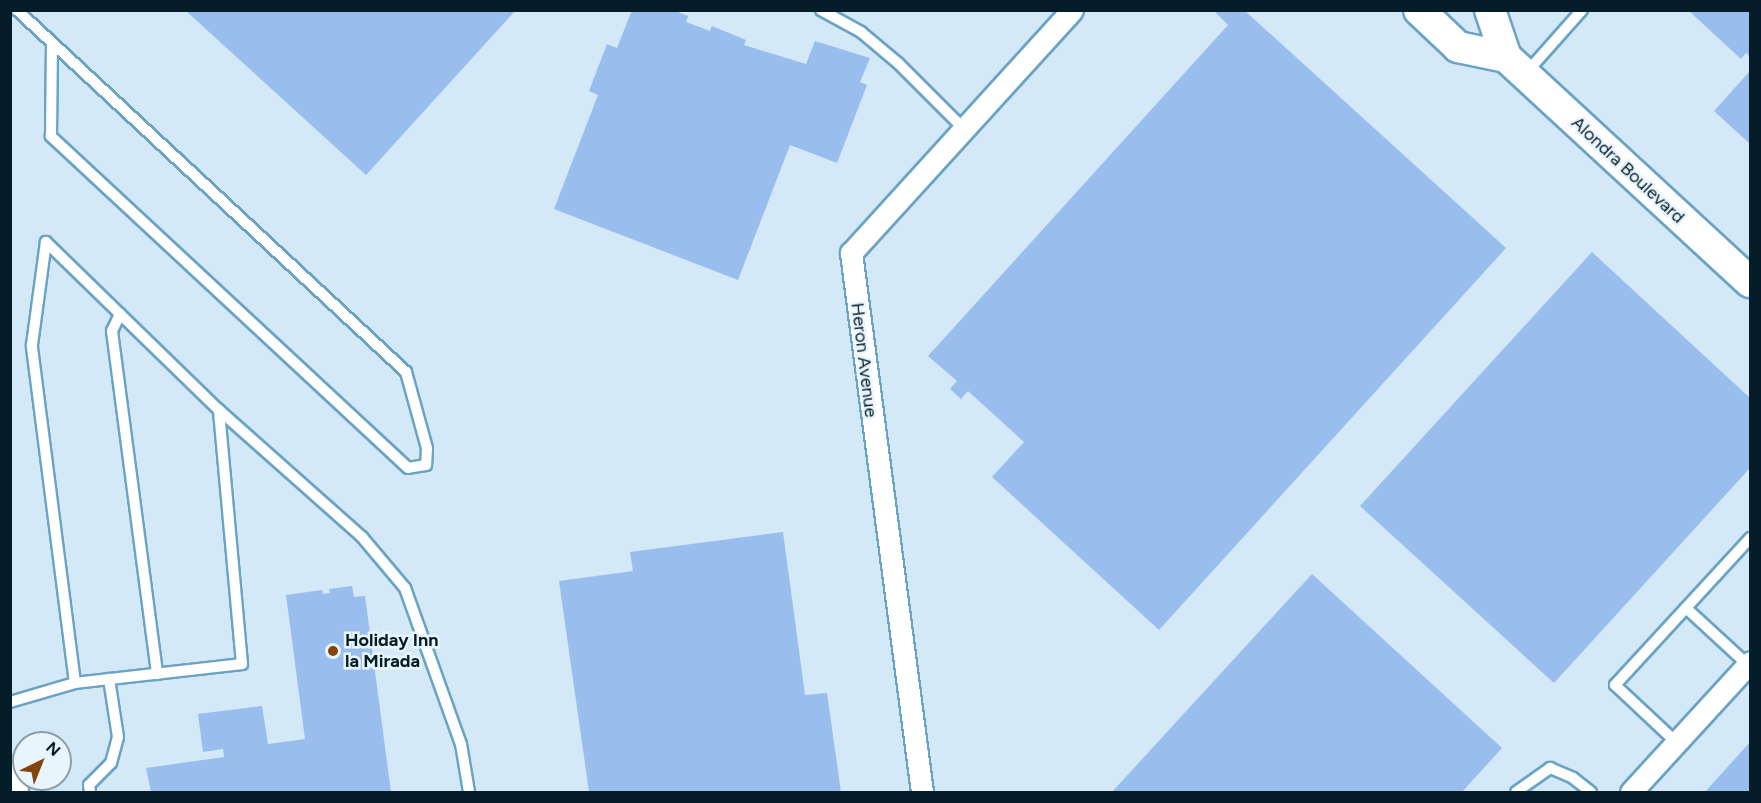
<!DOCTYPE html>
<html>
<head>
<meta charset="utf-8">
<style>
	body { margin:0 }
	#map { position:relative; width:1761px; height:803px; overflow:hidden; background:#d3e9f7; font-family:Figtree,sans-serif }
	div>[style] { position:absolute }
	.building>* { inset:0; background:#99bdec }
	.roads { filter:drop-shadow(2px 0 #6aa3c4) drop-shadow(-2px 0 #6aa3c4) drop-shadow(0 2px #6aa3c4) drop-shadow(0 -2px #6aa3c4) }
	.lane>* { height:10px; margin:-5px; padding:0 5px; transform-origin:5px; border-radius:5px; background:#fff }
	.street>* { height:21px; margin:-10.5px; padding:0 10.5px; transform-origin:10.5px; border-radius:10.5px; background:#fff }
	.secondary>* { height:30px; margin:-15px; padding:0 15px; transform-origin:15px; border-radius:15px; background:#fff }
	.dots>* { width:16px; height:16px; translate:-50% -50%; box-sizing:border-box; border:3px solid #e9f5fc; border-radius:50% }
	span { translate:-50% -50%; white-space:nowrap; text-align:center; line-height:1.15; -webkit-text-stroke:5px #e9f5fc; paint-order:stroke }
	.street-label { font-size:18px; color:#051c29 }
	.poi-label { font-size:18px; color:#051c29; font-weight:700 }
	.left { translate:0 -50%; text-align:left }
	.frame { position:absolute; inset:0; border:12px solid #051c29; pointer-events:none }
	.north { position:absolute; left:12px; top:731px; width:60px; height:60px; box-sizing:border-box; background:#e9f5fc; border:2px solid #8e9ea8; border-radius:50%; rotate:43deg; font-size:16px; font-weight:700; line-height:24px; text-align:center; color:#051c29 }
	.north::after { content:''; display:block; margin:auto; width:21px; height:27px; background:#84440a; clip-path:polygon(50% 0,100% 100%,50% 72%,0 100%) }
</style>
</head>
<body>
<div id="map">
	<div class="building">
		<i style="clip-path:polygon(185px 10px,516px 10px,366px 175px)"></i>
		<i style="clip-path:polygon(632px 10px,673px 10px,688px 16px,686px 22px,710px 31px,712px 26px,746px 40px,744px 45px,806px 64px,815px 41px,870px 58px,860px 82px,867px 85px,837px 163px,790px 145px,738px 280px,554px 209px,598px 95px,589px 91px,607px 44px,617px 48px)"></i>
		<i style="clip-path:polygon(1213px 10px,1244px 10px,1506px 248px,1159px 630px,992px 477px,1024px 442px,968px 391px,961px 399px,950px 389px,957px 381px,928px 356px,1228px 25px)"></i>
		<i style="clip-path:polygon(1688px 10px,1750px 10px,1750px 57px,1746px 53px,1741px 59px)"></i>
		<i style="clip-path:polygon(1750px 71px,1750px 144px,1714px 111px)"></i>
		<i style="clip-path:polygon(1592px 252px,1750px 398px,1750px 468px,1554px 683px,1360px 506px)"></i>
		<i style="clip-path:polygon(783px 532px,805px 695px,827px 693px,841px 792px,589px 792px,559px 581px,633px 571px,630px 552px)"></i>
		<i style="clip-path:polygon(1312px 574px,1502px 748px,1462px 792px,1112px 792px)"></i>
		<i style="clip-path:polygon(352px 586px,354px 597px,365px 596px,391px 792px,151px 792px,146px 768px,224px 757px,223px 749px,203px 752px,198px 714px,262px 706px,268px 744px,305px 739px,286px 595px,322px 590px,323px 594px,330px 593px,329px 589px)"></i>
		<i style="clip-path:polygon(1750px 742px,1750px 792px,1705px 792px)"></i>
	</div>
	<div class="roads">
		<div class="lane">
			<i style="left:17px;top:10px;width:531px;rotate:42.94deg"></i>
			<i style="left:406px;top:372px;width:79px;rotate:74.6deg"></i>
			<i style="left:427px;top:448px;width:17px;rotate:93deg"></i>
			<i style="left:426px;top:465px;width:18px;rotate:171deg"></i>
			<i style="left:408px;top:468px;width:488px;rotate:-137.1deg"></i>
			<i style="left:51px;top:136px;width:91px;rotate:-89.4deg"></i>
			<i style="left:821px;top:10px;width:46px;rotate:28.8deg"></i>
			<i style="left:861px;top:32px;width:48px;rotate:40deg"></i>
			<i style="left:898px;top:63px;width:93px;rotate:45deg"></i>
			<i style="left:1527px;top:72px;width:83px;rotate:-48.4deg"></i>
			<i style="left:120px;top:314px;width:19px;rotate:115deg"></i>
			<i style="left:112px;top:331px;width:346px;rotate:82.5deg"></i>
			<i style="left:1686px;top:608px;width:84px;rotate:42.6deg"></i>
			<i style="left:75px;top:683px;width:341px;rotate:-97.3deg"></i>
			<i style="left:32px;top:345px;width:104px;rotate:-82.3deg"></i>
			<i style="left:46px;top:242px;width:241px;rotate:44.2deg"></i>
			<i style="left:219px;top:410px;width:191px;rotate:41.6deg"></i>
			<i style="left:362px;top:537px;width:67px;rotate:49.9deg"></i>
			<i style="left:405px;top:588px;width:166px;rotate:70.3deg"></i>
			<i style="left:461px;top:744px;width:49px;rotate:80.5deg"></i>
			<i style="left:10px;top:702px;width:68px;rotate:-16.3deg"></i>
			<i style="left:75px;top:683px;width:168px;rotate:-6.5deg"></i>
			<i style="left:242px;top:664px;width:255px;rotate:-95.2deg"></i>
			<i style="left:1677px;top:743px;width:85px;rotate:-136.9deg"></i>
			<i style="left:1615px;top:685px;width:200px;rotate:-47.4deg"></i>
			<i style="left:90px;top:792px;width:7px;rotate:-98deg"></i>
			<i style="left:89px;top:785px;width:31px;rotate:-45deg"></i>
			<i style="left:111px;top:763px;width:27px;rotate:-75deg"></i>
			<i style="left:118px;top:737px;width:59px;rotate:-98.8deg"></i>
			<i style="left:1516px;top:792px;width:42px;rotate:-35.2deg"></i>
			<i style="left:1550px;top:768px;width:25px;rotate:23deg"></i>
			<i style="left:1573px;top:778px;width:23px;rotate:38deg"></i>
		</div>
		<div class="street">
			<i style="left:922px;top:792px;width:544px;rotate:-97.5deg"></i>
			<i style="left:851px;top:253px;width:328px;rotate:-47.7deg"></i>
			<i style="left:1631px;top:792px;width:176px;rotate:-47.5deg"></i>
		</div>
		<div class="secondary">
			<i style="left:1419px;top:10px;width:54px;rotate:43.5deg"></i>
			<i style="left:1458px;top:47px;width:49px;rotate:11.8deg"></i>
			<i style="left:1506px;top:57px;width:332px;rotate:42.7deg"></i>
			<i style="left:1490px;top:10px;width:50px;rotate:71.2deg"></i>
			<i style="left:10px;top:772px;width:20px;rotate:81deg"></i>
		</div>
	</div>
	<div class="dots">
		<i style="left:333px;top:651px;background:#84440a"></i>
	</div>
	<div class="street-label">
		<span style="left:1628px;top:170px;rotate:43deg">Alondra Boulevard</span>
		<span style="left:864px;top:360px;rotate:83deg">Heron Avenue</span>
	</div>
	<div class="poi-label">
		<span class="left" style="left:345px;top:651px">Holiday Inn<br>la Mirada</span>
	</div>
	<div class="frame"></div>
	<div class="north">N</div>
</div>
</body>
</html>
